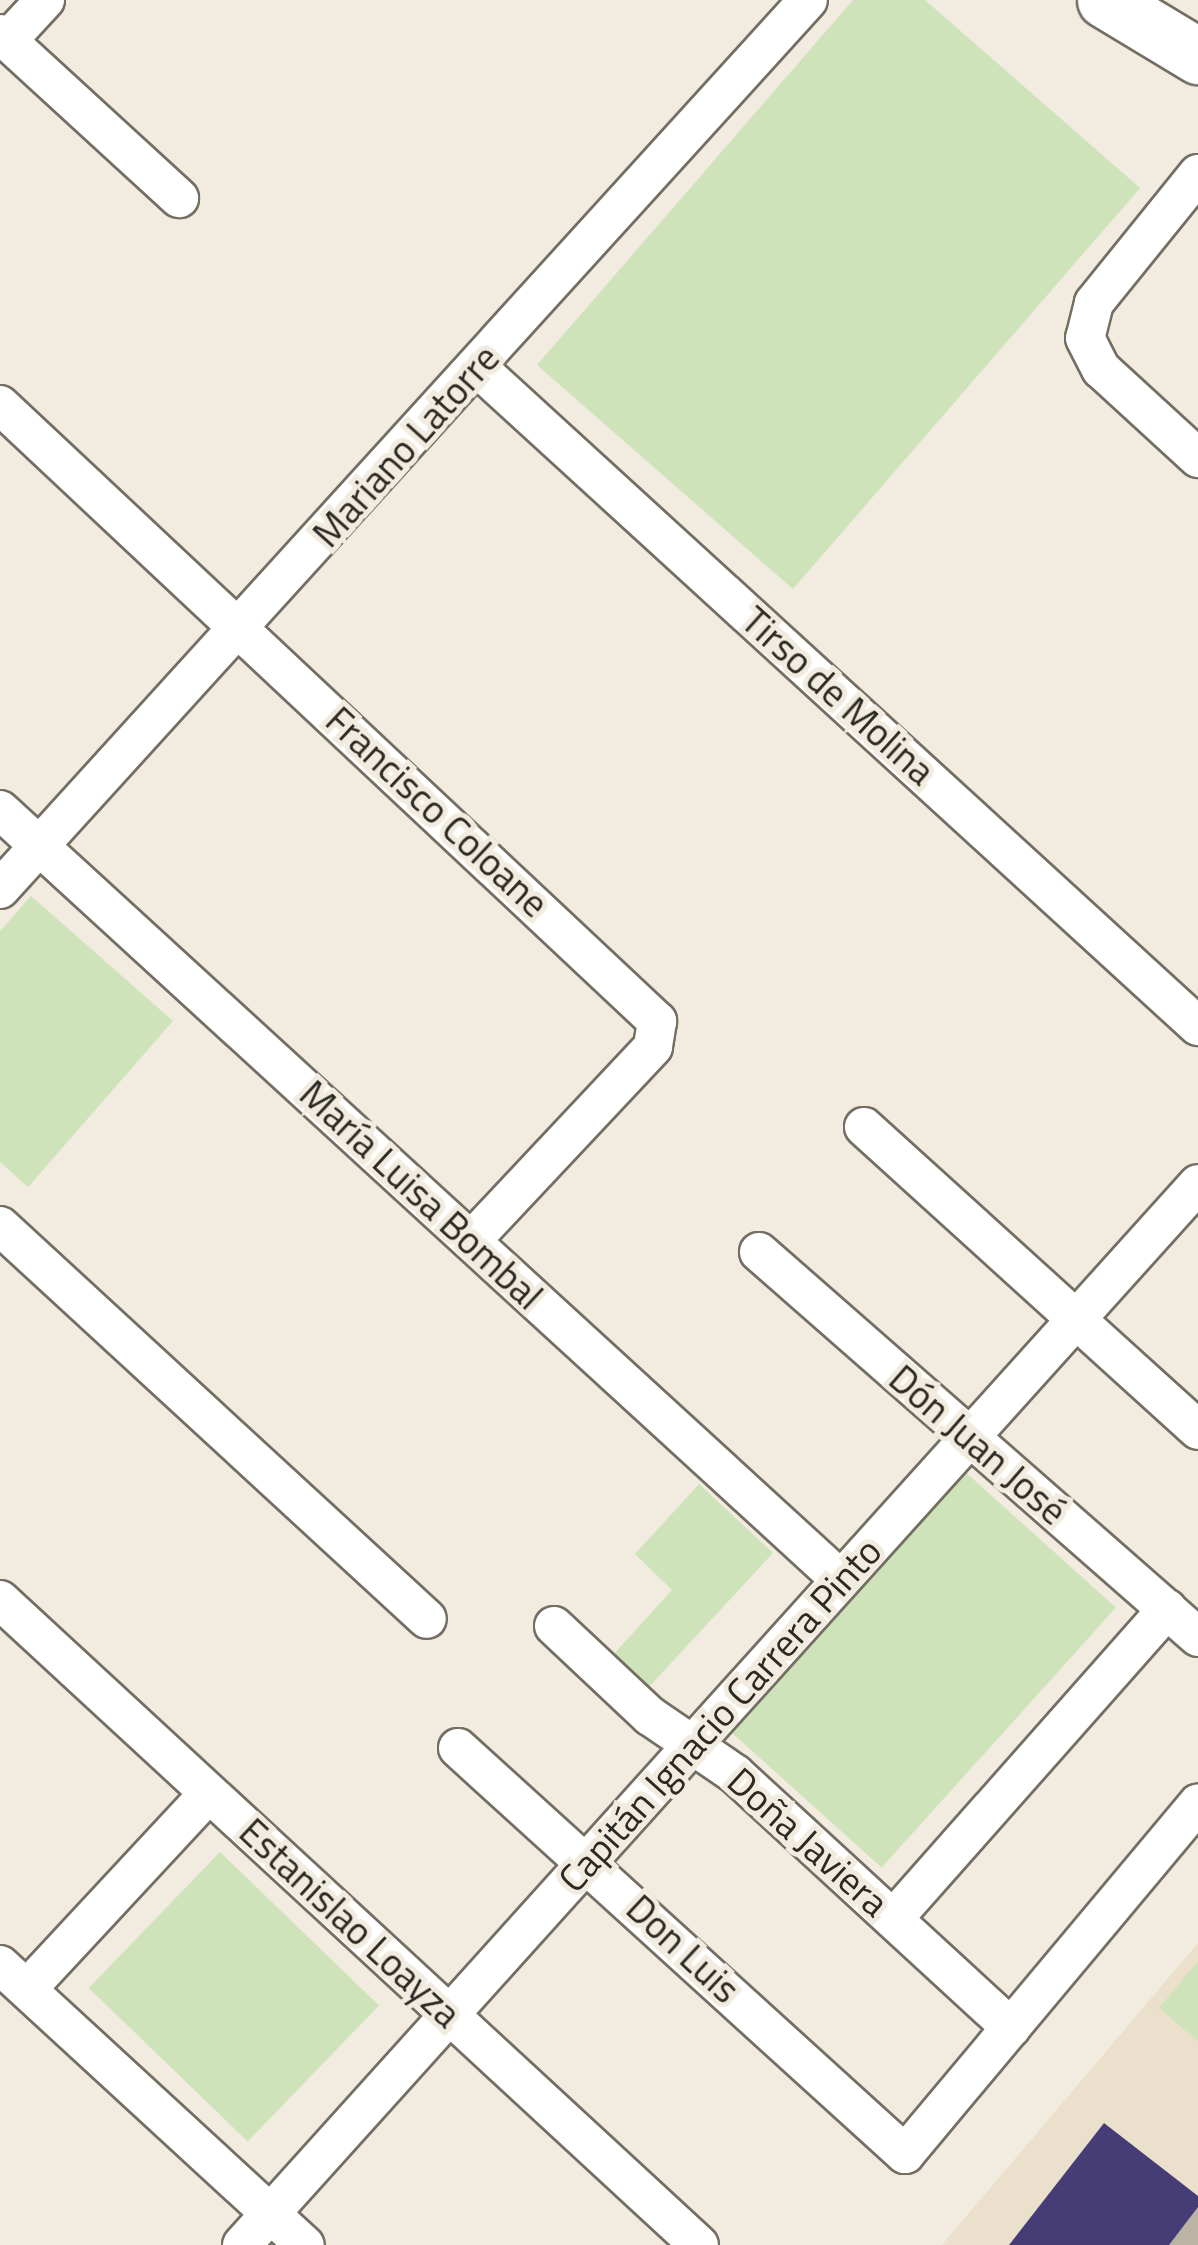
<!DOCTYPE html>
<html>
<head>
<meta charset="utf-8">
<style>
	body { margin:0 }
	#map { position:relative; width:1198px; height:2245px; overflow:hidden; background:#f2ebdf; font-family:"Titillium Web",sans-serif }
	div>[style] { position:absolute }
	.built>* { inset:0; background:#eae0cc }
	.green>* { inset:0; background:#cfe3ba; transform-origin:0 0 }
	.shadow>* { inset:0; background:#0003 }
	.building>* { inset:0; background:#473d76 }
	.roads { filter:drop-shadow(2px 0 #746e63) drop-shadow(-2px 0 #746e63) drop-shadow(0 2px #746e63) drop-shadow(0 -2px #746e63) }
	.street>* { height:38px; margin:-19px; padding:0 19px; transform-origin:19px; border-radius:19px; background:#fff }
	.secondary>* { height:55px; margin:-27.5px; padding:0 27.5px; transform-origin:27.5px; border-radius:27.5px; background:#fff }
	span { translate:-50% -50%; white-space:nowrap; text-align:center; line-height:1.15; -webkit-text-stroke:10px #f2ebdf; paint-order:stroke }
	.street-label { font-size:38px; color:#2b2924 }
</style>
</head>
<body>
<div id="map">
	<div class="built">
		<i style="clip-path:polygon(1198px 1943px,1198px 2245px,942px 2245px)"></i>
	</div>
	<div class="green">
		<i style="clip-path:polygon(853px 0,925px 0,1140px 188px,793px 589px,537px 365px)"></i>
		<i style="clip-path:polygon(31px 896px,173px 1021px,28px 1187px,0 1162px,0 931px)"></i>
		<i style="left:962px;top:1469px;width:207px;height:350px;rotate:42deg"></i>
		<i style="clip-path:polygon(699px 1484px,773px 1553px,647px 1689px,612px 1656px,672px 1590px,635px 1554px)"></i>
		<i style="left:220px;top:1852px;width:221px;height:189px;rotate:44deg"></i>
		<i style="clip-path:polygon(1198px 1961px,1198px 2041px,1159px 2008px)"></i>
	</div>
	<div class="shadow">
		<i style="clip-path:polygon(1198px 2199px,1198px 2245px,1012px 2245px)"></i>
	</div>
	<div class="building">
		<i style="clip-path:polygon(1104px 2123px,1198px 2196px,1198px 2207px,1169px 2245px,1009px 2245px)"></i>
	</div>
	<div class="roads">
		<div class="street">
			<i style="left:0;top:34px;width:243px;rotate:42.5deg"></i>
			<i style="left:7px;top:41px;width:56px;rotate:-47.2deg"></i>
			<i style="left:1198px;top:174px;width:166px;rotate:128.9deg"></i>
			<i style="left:1094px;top:303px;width:36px;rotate:104deg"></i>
			<i style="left:1085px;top:338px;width:35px;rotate:63deg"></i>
			<i style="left:1101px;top:369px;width:132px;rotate:42.5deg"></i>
			<i style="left:477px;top:367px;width:977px;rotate:42.43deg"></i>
			<i style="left:0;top:405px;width:901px;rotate:43.16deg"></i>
			<i style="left:657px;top:1021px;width:26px;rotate:99deg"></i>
			<i style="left:653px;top:1047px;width:266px;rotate:133.2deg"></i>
			<i style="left:0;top:810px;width:1140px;rotate:42.48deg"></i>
			<i style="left:0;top:889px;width:1201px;rotate:-47.73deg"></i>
			<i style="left:864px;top:1127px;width:451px;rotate:42.2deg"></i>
			<i style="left:0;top:1226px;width:580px;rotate:42.63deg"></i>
			<i style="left:759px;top:1252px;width:584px;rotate:41.25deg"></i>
			<i style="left:0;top:1600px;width:951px;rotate:42.7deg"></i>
			<i style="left:554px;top:1626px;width:132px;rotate:43.2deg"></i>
			<i style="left:650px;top:1716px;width:103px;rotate:34.3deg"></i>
			<i style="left:735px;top:1774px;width:375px;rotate:42.6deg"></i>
			<i style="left:458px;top:1748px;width:604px;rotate:42.25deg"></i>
			<i style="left:905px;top:2154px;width:457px;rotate:-50.1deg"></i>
			<i style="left:893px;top:1919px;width:414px;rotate:-48.5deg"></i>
			<i style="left:0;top:1965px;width:414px;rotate:42.6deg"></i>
			<i style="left:27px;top:1989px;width:267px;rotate:-47.1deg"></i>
			<i style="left:242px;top:2245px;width:1428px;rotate:-47.98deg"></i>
		</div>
		<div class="secondary">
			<i style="left:1105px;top:0;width:109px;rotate:31.1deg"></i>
		</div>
	</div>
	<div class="street-label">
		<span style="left:406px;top:446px;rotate:-48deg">Mariano Latorre</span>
		<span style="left:838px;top:696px;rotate:42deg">Tirso de Molina</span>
		<span style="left:437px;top:812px;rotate:43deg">Francisco Coloane</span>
		<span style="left:421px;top:1195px;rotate:43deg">María Luisa Bombal</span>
		<span style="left:978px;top:1445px;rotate:41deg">Dón Juan José</span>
		<span style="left:720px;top:1715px;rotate:-48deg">Capitán Ignacio Carrera Pinto</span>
		<span style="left:808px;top:1842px;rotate:42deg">Doña Javiera</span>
		<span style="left:350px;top:1923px;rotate:43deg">Estanislao Loayza</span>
		<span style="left:683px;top:1949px;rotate:43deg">Don Luis</span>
	</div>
</div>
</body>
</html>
